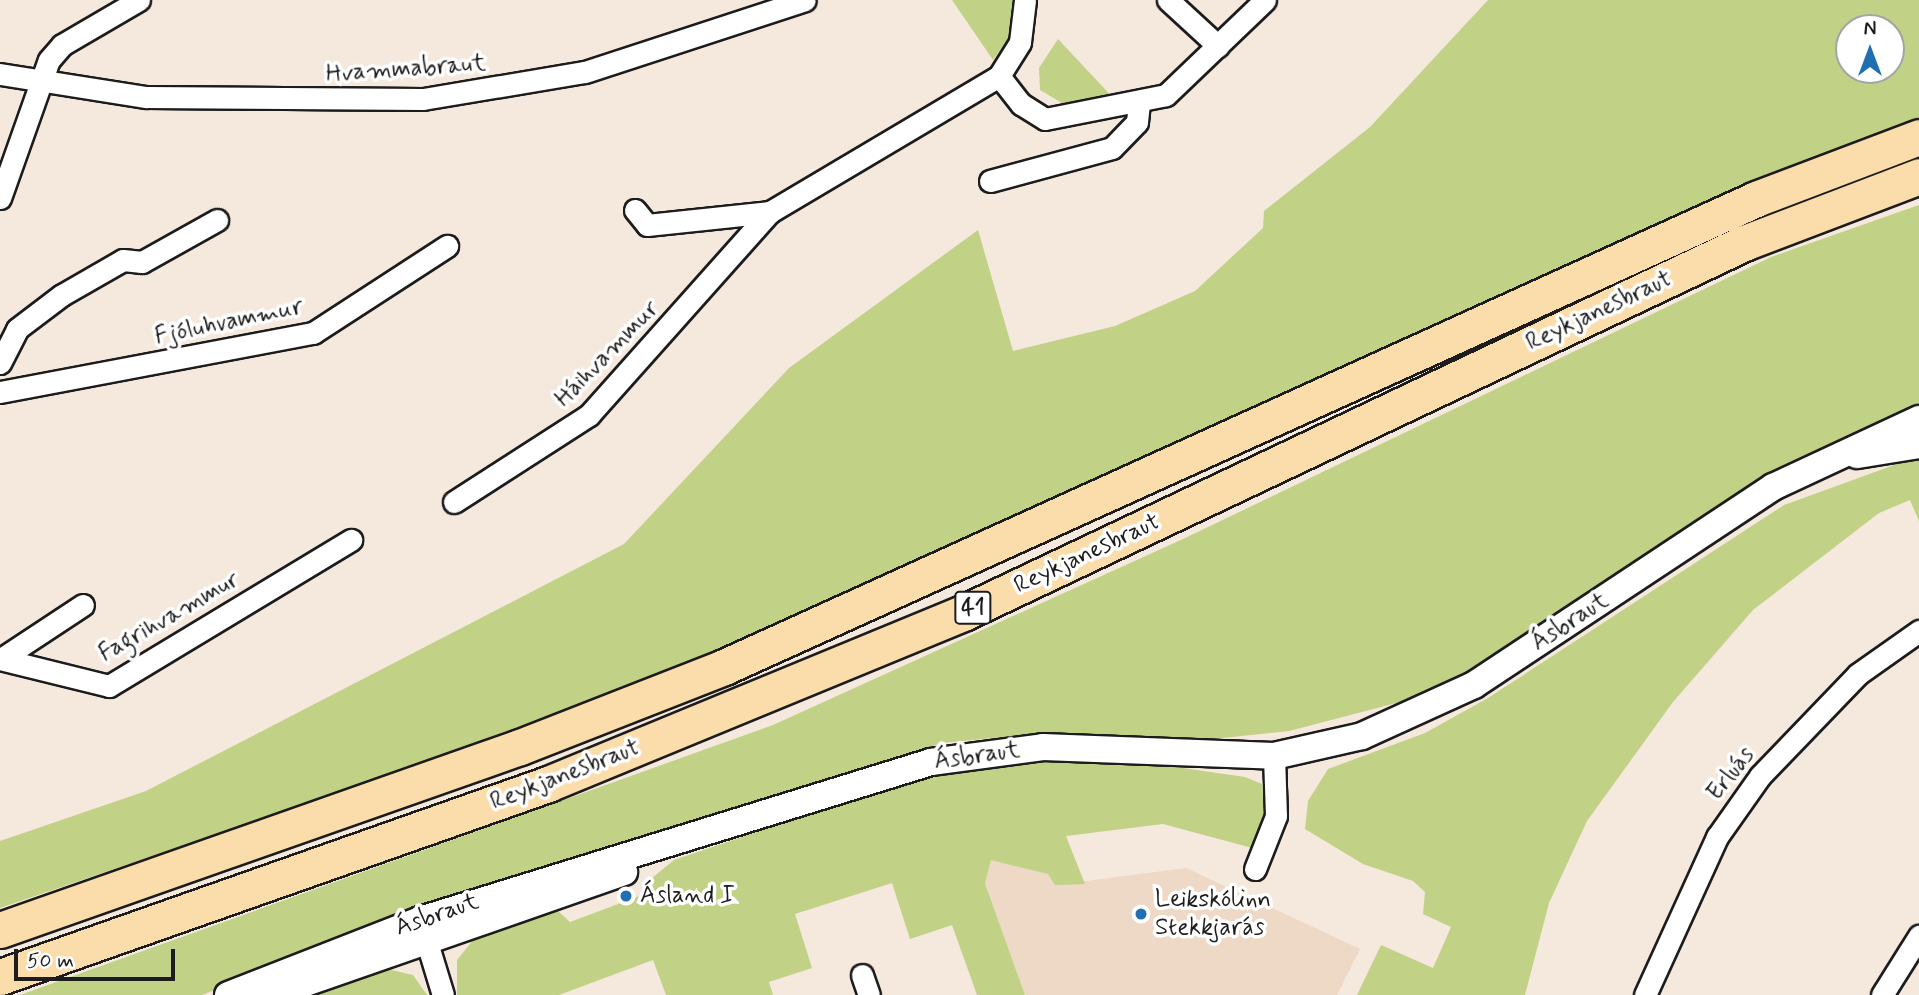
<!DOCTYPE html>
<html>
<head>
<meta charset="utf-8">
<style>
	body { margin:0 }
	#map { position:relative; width:1919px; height:995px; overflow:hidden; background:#f5e8dd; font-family:Mynerve,sans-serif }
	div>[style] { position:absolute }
	.built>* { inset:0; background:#eed8c6 }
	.green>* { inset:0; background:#c1d286 }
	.roads { filter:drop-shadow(2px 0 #1c1c1c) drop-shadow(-2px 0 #1c1c1c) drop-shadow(0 2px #1c1c1c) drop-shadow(0 -2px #1c1c1c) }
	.minor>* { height:21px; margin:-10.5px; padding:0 10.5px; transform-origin:10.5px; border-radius:10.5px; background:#fff }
	.tertiary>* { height:26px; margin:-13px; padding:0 13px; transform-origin:13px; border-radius:13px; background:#fff }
	.trunk>* { height:35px; margin:-17.5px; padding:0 17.5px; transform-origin:17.5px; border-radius:17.5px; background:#faddab }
	.dots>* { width:19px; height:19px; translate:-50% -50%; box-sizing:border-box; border:4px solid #fff; border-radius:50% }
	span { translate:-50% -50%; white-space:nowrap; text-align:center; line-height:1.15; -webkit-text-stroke:7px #fff; paint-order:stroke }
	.shield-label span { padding:2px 5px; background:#fff; border:2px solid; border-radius:5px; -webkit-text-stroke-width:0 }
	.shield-label { font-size:23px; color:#1c1c1c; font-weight:700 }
	.street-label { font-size:24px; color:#1c1c1c }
	.poi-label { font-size:24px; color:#1c1c1c }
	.left { translate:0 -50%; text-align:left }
	.north { position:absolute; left:1835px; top:14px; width:70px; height:70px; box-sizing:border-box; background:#fff; border:2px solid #a4a4a4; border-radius:50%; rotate:0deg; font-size:19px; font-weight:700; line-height:28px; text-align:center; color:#1c1c1c }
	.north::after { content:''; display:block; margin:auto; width:24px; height:32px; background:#1f6fb2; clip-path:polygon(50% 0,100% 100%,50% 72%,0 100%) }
	.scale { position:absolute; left:14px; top:949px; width:161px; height:32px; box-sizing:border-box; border:4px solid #1c1c1c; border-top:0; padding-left:9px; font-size:21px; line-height:24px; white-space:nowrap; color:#1c1c1c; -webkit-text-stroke:5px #fff; paint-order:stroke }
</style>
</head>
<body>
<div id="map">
	<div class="built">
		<i style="clip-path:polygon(999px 859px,1048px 874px,1056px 885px,1186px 868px,1360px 949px,1337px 995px,1025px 995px,985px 882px,991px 860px)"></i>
	</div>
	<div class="green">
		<i style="clip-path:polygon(952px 0,1015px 0,1011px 35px,993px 60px)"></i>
		<i style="clip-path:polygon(evenodd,1488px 0,1919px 0,1919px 127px,717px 653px,377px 779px,0 908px,0 841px,146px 791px,624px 544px,789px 368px,978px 230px,1013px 351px,1115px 326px,1195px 291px,1263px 228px,1264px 211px,1370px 127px,1488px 0,1849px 28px,1891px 28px,1891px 70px,1849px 70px,1849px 28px)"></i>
		<i style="clip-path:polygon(1058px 39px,1116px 101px,1062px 103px,1040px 90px,1039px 68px)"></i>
		<i style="clip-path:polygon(1919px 205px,1919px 414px,1427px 695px,1289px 731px,1204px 740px,1033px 734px,942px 743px,330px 944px,202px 995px,20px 995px,773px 725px,1183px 539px,1771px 257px)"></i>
		<i style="clip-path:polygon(1919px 456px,1919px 521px,1910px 500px,1879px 513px,1753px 610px,1673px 702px,1587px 821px,1549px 903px,1525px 995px,1357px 995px,1381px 945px,1433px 968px,1451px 927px,1423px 914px,1425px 892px,1413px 881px,1363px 864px,1305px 829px,1308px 801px,1328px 769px,1425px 733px,1488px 698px,1784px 505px)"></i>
		<i style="clip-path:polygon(1014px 758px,1114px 758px,1245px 777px,1262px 784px,1272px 811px,1256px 849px,1163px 824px,1066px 836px,1085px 884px,1055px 885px,1048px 874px,991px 860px,985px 883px,1025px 995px,977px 995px,952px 925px,910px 939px,892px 883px,795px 914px,812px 968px,769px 982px,773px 995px,666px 995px,653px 960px,559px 995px,457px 995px,457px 960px,478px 934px,537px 913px,558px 911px,570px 922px,653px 891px,652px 878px,674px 860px,910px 780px)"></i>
		<i style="clip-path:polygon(383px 968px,413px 975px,427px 995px,294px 995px)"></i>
	</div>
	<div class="roads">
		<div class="minor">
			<i style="left:1168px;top:0;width:68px;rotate:42.6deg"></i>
			<i style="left:0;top:74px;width:148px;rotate:9deg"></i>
			<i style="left:146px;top:97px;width:277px;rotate:0.4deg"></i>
			<i style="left:423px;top:99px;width:164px;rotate:-9.5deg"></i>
			<i style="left:585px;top:72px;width:231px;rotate:-18.1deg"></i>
			<i style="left:999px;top:76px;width:36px;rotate:52deg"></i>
			<i style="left:1021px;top:104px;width:28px;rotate:32deg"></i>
			<i style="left:1045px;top:119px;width:123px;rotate:-11.2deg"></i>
			<i style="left:1166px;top:95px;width:137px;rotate:-43.8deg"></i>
			<i style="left:990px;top:181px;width:126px;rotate:-15.1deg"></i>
			<i style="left:1112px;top:148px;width:36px;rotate:-46deg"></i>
			<i style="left:1137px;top:122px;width:20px;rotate:-84deg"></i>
			<i style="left:0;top:198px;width:146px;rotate:-70.5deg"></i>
			<i style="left:49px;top:60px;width:20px;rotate:-49deg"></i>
			<i style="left:62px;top:45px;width:89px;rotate:-30.3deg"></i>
			<i style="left:635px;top:210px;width:19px;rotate:51deg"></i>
			<i style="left:647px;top:225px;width:124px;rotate:-6deg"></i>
			<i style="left:0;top:363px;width:38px;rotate:-63deg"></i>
			<i style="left:17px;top:329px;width:56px;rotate:-37.1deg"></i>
			<i style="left:62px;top:295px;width:70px;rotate:-29.8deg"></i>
			<i style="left:123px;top:260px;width:19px;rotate:6deg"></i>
			<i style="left:142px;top:262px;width:86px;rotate:-29.2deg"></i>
			<i style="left:0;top:392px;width:319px;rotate:-10.7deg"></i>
			<i style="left:313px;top:333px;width:160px;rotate:-33deg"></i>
			<i style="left:454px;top:502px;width:161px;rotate:-32.8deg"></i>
			<i style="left:589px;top:415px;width:272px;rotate:-48.3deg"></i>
			<i style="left:770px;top:212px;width:266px;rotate:-30.7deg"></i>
			<i style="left:999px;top:76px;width:40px;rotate:-58deg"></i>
			<i style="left:1020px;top:42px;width:42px;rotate:-83.2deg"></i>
			<i style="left:0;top:659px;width:112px;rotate:13.9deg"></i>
			<i style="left:109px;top:686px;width:283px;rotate:-31.1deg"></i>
			<i style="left:1px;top:659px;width:98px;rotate:-33.4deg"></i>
			<i style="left:1255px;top:869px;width:57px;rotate:-68.4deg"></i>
			<i style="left:1276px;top:816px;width:60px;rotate:-91.9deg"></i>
			<i style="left:422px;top:926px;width:72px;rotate:73.1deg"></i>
			<i style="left:862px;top:975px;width:21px;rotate:71deg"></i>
			<i style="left:1645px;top:995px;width:174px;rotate:-65.5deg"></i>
			<i style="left:1717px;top:837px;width:75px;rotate:-54.8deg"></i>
			<i style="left:1760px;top:776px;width:141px;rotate:-46.1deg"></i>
			<i style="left:1858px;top:674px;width:75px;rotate:-35.2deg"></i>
			<i style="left:1882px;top:995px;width:70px;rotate:-57.9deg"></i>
		</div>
		<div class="tertiary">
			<i style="left:1857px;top:455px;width:63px;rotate:-9.2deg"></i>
			<i style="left:228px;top:995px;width:206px;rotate:-21.3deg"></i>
			<i style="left:420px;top:920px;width:535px;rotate:-17.18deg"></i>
			<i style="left:931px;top:762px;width:113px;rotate:-7.6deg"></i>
			<i style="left:1043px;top:747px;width:231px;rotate:2.2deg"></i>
			<i style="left:1274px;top:756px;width:90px;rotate:-12.8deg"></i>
			<i style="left:1362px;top:736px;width:123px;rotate:-24.5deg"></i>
			<i style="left:1474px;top:685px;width:359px;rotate:-33.5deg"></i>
			<i style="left:1773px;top:487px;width:161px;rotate:-25deg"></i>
			<i style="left:271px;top:995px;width:374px;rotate:-19.2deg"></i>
		</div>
		<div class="trunk">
			<i style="left:0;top:930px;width:551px;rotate:-19.39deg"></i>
			<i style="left:520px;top:747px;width:219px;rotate:-21.4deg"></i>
			<i style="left:724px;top:667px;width:1133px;rotate:-24.39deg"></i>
			<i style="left:1756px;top:199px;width:174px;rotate:-20.8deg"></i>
			<i style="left:0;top:977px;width:581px;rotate:-19.4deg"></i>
			<i style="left:548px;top:784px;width:449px;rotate:-22.4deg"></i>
			<i style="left:963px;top:613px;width:864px;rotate:-25.35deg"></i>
			<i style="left:1744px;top:243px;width:187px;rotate:-20.9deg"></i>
		</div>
	</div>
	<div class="dots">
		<i style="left:626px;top:896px;background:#1f6fb2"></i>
		<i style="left:1141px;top:914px;background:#1f6fb2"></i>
	</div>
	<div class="shield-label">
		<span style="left:973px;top:608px">41</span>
	</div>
	<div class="street-label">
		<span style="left:406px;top:69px;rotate:-4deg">Hvammabraut</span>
		<span style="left:1599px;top:311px;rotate:-25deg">Reykjanesbraut</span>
		<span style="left:229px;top:322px;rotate:-12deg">Fjóluhvammur</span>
		<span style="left:607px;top:354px;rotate:-46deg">Háihvammur</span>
		<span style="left:1087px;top:554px;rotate:-25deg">Reykjanesbraut</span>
		<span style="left:169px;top:617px;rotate:-30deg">Fagrihvammur</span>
		<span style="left:1570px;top:622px;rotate:-33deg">Ásbraut</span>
		<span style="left:977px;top:756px;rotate:-8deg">Ásbraut</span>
		<span style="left:1731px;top:774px;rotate:-52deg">Erluás</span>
		<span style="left:565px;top:775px;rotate:-21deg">Reykjanesbraut</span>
		<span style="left:437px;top:915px;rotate:-19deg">Ásbraut</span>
	</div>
	<div class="poi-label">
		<span class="left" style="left:640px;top:896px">Ásland I</span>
		<span class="left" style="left:1155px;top:914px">Leikskólinn<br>Stekkjarás</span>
	</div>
	<div class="north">N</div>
	<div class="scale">50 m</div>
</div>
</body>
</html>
